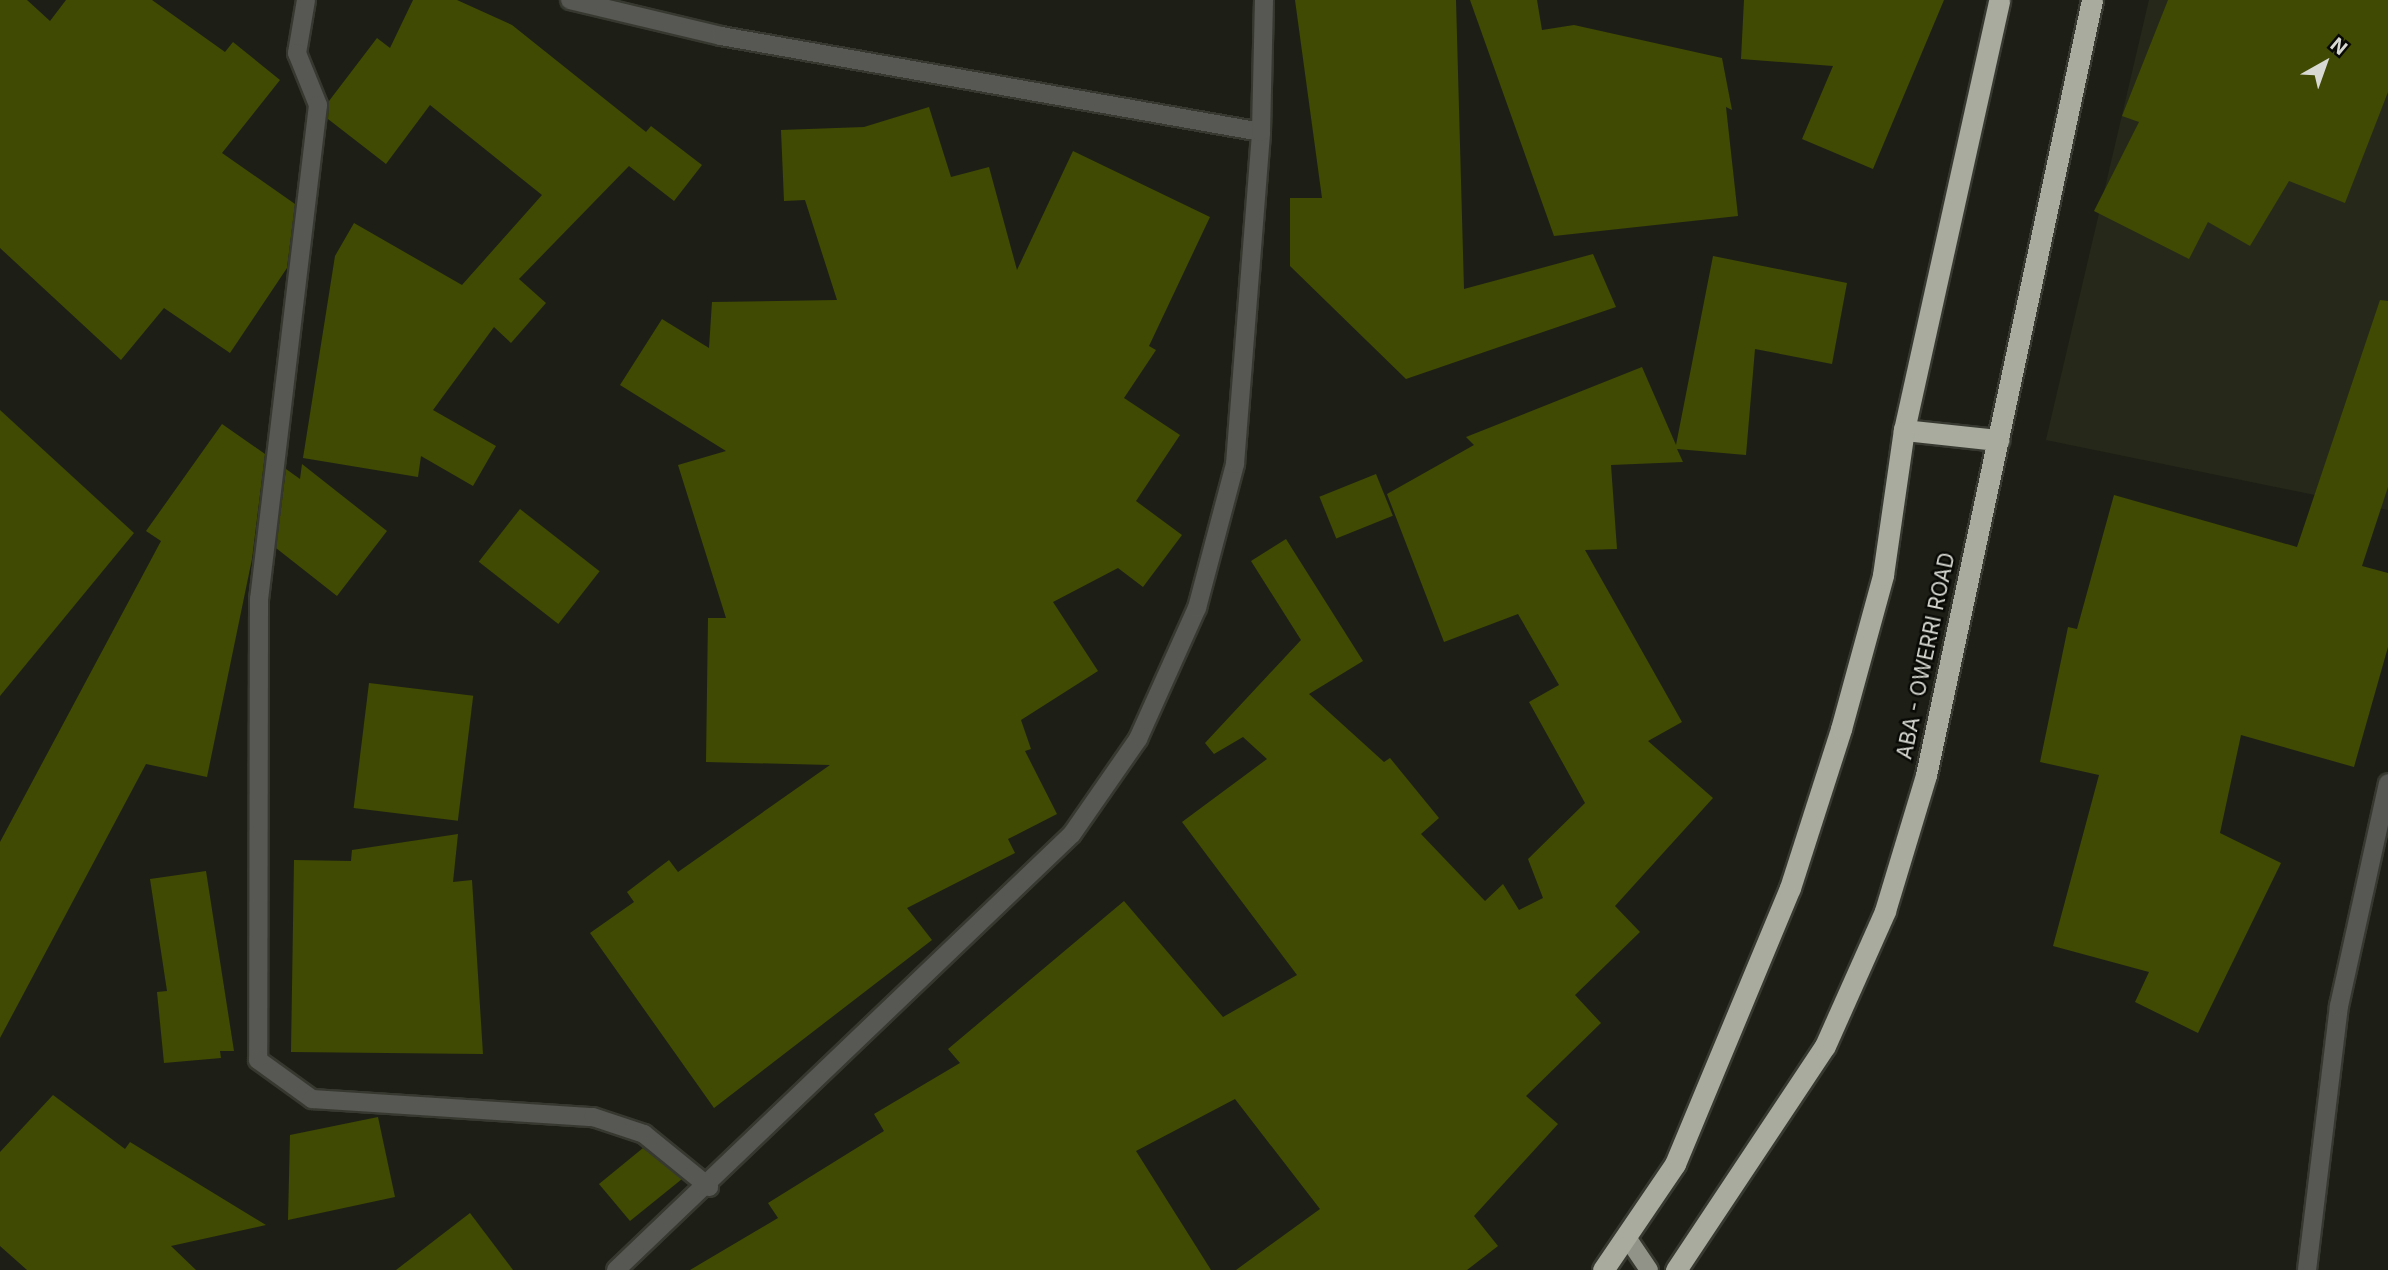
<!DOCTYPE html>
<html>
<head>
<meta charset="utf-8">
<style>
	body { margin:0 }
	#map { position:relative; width:2388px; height:1270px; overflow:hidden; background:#1d1f16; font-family:Inter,sans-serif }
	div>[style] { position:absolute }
	.built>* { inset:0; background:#262919 }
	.building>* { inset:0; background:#414a02; transform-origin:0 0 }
	.roads { filter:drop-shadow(2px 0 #373930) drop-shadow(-2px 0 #373930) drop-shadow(0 2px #373930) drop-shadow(0 -2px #373930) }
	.minor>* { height:18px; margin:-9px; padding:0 9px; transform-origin:9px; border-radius:9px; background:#575853 }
	.major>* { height:18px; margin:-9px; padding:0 9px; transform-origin:9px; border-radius:9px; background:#919389 }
	.highway>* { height:21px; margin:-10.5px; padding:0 10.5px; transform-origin:10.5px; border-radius:10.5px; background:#a8ab9e }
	span { translate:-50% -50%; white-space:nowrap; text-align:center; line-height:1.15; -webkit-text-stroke:5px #080805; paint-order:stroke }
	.street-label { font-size:21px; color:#d7d9d2 }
	.north { position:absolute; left:2290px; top:28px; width:70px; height:70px; -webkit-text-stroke:5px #080805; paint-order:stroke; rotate:40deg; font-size:19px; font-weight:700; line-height:28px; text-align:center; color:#d7d9d2 }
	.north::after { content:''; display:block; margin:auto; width:24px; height:32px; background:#d7d9d2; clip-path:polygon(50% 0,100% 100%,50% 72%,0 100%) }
</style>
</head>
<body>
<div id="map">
	<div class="built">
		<i style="clip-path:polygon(2149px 0,2388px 0,2388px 510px,2046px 440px)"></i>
	</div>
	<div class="building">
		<i style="clip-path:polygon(0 0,27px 0,50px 21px,66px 0,152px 0,225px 52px,233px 42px,280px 80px,222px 153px,295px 204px,287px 268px,230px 353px,164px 308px,121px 360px,0 248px)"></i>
		<i style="clip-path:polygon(413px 0,457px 0,512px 25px,646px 132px,651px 126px,702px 165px,674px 201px,629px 166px,519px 279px,546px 303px,511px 343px,494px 327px,433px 410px,496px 446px,473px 486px,421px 456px,418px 477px,303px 458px,335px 256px,354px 223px,462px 285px,542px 195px,430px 105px,386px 164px,328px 119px,329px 101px,377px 38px,390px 48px)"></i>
		<i style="clip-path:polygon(1295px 0,1456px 0,1464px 289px,1593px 254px,1616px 307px,1406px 379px,1290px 266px,1290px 198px,1322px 198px)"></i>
		<i style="clip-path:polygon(1470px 0,1537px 0,1542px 30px,1574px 25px,1722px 58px,1732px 110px,1726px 107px,1738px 216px,1554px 236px)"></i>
		<i style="clip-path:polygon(1744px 0,1944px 0,1873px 169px,1802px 139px,1833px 66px,1741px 59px)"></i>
		<i style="clip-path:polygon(2168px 0,2388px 0,2388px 92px,2345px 203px,2289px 181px,2250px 246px,2208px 222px,2189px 259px,2094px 211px,2139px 122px,2122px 116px)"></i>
		<i style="clip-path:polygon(929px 107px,951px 177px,989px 167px,1017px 270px,1073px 151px,1210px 217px,1149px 346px,1156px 350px,1124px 398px,1180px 435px,1136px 501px,1182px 535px,1143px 587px,1118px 568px,1053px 602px,1098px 671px,1021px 720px,1031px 749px,1025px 751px,1057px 814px,1008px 839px,1015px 853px,907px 908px,932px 940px,714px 1108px,590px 933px,634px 902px,627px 892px,669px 860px,678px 872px,830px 765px,706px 762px,708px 618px,726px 618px,678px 465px,726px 451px,620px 385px,662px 319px,709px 348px,712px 302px,837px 300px,805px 200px,784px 201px,781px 130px,864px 127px)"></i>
		<i style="clip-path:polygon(1713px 256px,1847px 283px,1832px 364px,1755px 349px,1746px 455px,1677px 449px,1683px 462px,1611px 465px,1617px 549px,1585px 550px,1682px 722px,1648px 741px,1713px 798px,1615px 906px,1640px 932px,1575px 995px,1601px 1023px,1526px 1096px,1558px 1124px,1474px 1216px,1498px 1246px,1467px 1270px,1236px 1270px,1320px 1209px,1235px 1099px,1136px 1151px,1211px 1270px,690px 1270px,778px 1218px,768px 1203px,884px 1131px,874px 1114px,960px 1063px,948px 1049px,1124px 901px,1223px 1017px,1297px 975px,1182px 822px,1267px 759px,1243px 737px,1214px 754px,1205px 743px,1301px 640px,1251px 561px,1286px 539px,1363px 661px,1309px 694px,1384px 762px,1390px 758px,1439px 818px,1421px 834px,1485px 901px,1503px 884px,1519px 910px,1543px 898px,1528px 859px,1585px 803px,1529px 702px,1559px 685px,1518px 614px,1444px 642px,1387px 494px,1474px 445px,1466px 437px,1642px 367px,1676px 445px)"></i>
		<i style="clip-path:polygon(2380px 300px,2388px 301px,2388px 487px,2362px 566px,2388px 573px,2388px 647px,2354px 767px,2241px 735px,2220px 833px,2281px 863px,2198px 1033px,2135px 1002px,2149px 972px,2053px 946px,2099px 775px,2040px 762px,2068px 627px,2077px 629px,2114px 495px,2297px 547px)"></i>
		<i style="clip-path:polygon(0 410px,134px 533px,0 696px)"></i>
		<i style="clip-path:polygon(222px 424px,265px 454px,252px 559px,207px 777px,146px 764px,0 1038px,0 842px,161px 541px,146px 531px)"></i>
		<i style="clip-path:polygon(302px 464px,387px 531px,337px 596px,276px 548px,286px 469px,300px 479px)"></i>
		<i style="left:1376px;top:474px;width:45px;height:61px;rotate:68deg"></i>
		<i style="left:520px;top:509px;width:101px;height:67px;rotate:38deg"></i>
		<i style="left:369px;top:683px;width:105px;height:126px;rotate:7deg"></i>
		<i style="clip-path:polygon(458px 834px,453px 882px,472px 880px,483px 1054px,291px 1052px,294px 860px,351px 861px,352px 850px)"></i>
		<i style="clip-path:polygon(206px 871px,234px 1051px,220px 1051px,221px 1058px,164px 1063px,157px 992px,167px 991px,150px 879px)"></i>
		<i style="clip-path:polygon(53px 1095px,125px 1149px,130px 1142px,266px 1225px,171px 1246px,196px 1270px,27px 1270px,0 1246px,0 1152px)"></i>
		<i style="clip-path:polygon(378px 1117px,395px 1197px,288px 1220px,290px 1135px)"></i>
		<i style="clip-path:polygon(643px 1148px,682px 1179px,630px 1221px,599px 1184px)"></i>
		<i style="clip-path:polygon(470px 1213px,513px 1270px,396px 1270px)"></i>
	</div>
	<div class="roads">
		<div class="minor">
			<i style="left:306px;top:0;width:54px;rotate:99.6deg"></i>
			<i style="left:297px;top:53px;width:56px;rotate:68deg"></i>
			<i style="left:318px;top:105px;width:498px;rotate:96.8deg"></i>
			<i style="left:259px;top:599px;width:461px;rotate:90.1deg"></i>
			<i style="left:258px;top:1060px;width:67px;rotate:35.8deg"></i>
			<i style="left:312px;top:1099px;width:282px;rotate:3.7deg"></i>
			<i style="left:593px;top:1117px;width:54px;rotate:18.4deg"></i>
			<i style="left:644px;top:1134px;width:84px;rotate:39.2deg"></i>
			<i style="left:570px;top:0;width:155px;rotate:13.4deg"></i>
			<i style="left:721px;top:36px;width:548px;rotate:10.08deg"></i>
			<i style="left:616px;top:1270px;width:631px;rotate:-43.72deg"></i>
			<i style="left:1072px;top:834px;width:116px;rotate:-55.2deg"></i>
			<i style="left:1138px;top:739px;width:144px;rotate:-65.8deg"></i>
			<i style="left:1197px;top:608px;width:149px;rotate:-75.2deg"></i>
			<i style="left:1235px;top:464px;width:333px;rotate:-85.5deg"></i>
			<i style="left:1261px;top:132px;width:132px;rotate:-88.7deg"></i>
			<i style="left:2307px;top:1270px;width:266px;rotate:-83.1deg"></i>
			<i style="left:2339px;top:1006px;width:228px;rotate:-77.6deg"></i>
		</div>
		<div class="major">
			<i style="left:1626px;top:1236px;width:41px;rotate:55.9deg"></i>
		</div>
		<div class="highway">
			<i style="left:1904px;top:430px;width:95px;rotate:6.1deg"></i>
			<i style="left:1603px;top:1270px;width:128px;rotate:-55.8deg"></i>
			<i style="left:1675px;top:1164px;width:299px;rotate:-67.4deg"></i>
			<i style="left:1790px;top:888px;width:167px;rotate:-72.2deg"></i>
			<i style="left:1841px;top:729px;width:160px;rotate:-74.7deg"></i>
			<i style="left:1883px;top:575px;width:147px;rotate:-81.8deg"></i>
			<i style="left:1904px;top:430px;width:440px;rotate:-77.5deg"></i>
			<i style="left:1676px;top:1270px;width:269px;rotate:-56.4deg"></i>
			<i style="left:1825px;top:1046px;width:148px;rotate:-66deg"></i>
			<i style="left:1885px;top:911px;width:142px;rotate:-73.2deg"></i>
			<i style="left:1926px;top:775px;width:793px;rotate:-77.91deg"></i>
		</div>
	</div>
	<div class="street-label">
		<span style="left:1926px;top:656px;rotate:-78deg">ABA - OWERRI ROAD</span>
	</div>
	<div class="north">N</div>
</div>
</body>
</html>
